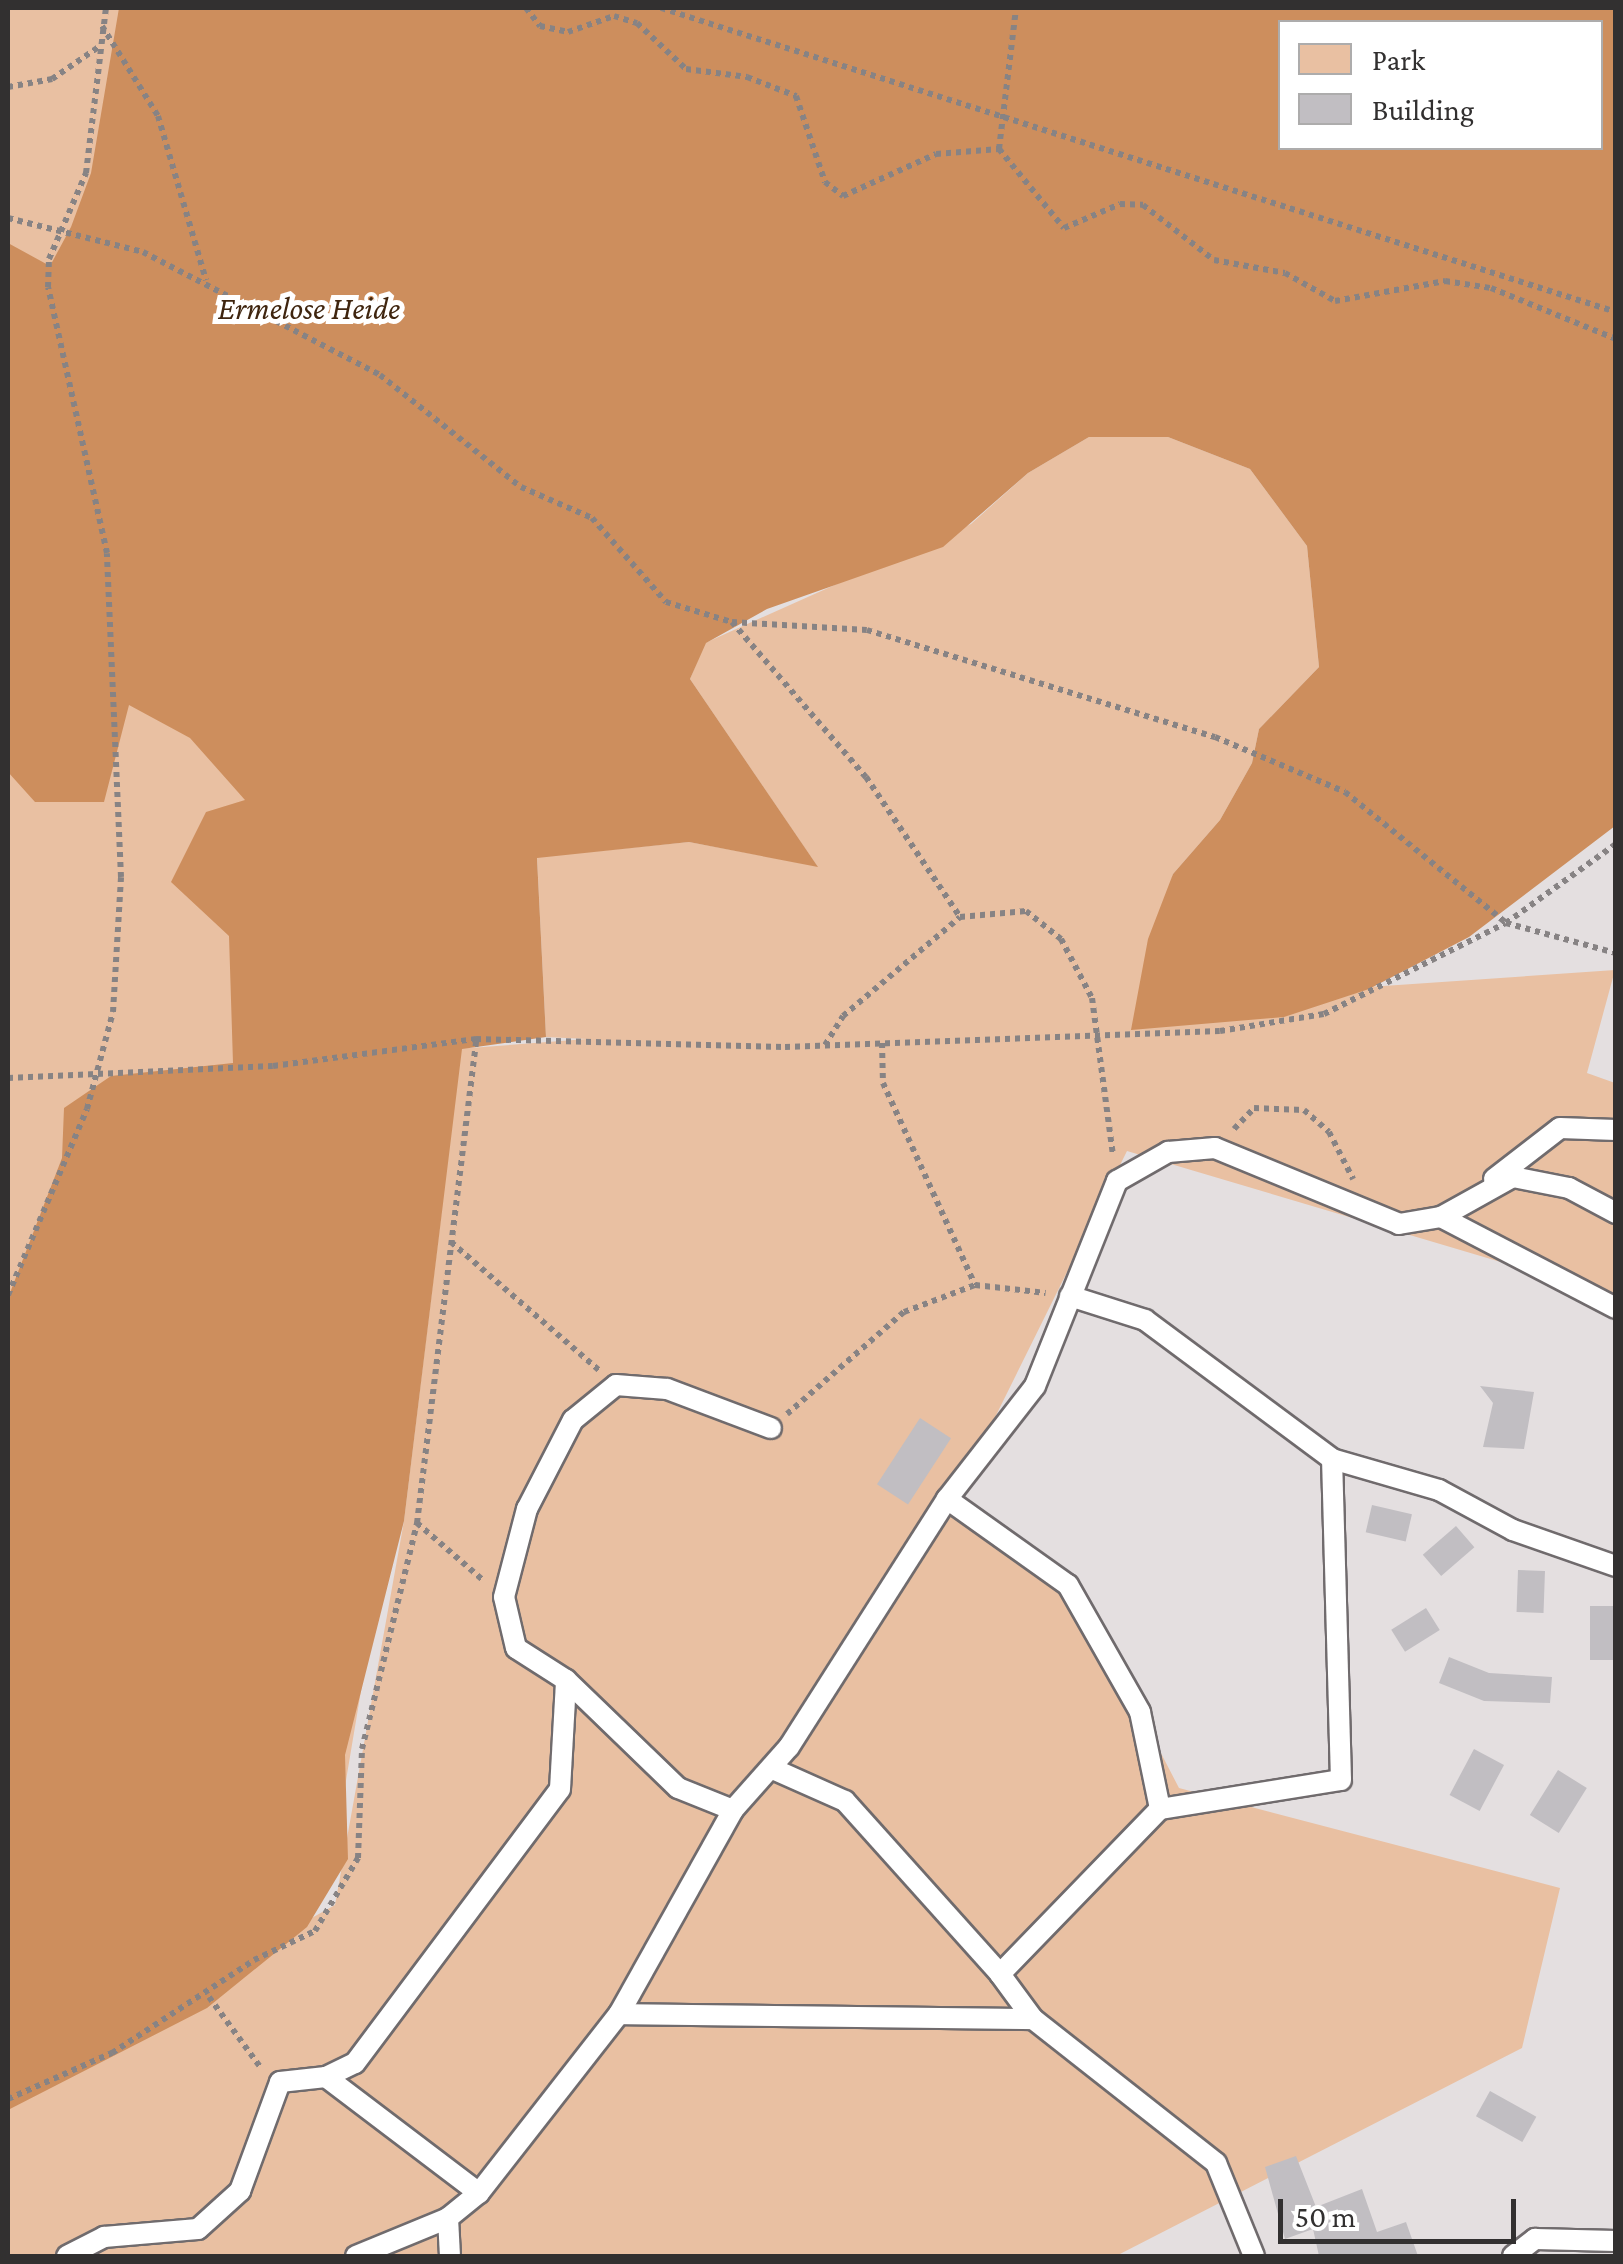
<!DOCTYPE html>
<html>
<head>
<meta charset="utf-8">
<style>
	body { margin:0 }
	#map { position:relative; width:1623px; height:2264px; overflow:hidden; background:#e4dfe0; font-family:"Crimson Pro",serif }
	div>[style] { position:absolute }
	.green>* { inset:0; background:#e9c0a2 }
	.forest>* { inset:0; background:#cd8e5d }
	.building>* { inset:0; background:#c1bec2; transform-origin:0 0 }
	.path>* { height:6px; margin-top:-3px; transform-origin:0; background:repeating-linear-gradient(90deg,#878384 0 5px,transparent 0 10px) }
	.roads { filter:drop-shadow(2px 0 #706b6d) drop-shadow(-2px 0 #706b6d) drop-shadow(0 2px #706b6d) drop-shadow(0 -2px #706b6d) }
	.service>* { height:20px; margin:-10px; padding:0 10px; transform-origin:10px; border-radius:10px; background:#fff }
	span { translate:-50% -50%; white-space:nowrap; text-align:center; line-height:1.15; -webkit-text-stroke:10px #fff; paint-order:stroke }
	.park-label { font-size:32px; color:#3f250f; font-style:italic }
	.frame { position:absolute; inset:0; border:10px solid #323030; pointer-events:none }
	.legend { position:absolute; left:1278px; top:20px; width:325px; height:130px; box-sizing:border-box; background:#fff; border:2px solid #adacac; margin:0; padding:12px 18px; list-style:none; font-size:30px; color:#323030 }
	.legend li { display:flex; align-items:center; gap:20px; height:50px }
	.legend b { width:50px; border:2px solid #adacac }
	.scale { position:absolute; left:1278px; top:2199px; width:238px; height:45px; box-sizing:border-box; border:5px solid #323030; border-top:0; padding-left:12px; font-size:30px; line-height:35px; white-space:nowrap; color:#323030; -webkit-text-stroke:8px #fff; paint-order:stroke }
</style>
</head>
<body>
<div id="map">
	<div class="green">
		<i style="clip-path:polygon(evenodd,8px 8px,674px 8px,470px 1048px,587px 1039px,546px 1037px,537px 857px,689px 842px,817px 866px,690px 679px,705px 643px,971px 524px,1028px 473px,1089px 437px,1168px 437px,1250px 469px,1307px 546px,1319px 667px,1259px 729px,1252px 763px,1220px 820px,1173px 874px,1137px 1003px,1615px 970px,1587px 1073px,1615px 1083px,1615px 1296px,1127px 1151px,956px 1496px,1076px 1589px,1179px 1788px,1560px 1888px,1522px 2048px,1116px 2256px,8px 2256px,8px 8px,442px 1208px,404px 1521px,335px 1905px,299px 1925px,333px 1858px,442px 1208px)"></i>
	</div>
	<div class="forest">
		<i style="clip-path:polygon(evenodd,119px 8px,1615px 8px,1615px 826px,1469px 937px,1369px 989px,1284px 1017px,1131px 1030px,1148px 939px,1173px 874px,1220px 820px,1252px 763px,1259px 729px,1319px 667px,1307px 546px,1250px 469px,1168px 437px,1089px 437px,1028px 473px,943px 547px,767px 609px,706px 643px,690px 679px,818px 867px,689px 842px,537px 858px,546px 1037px,462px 1049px,404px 1521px,345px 1755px,348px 1859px,307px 1927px,207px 2008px,8px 2110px,8px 1298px,62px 1158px,64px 1108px,111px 1076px,233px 1063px,229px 936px,171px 882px,206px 812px,245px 800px,190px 738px,129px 705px,104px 802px,35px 802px,8px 772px,8px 243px,50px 266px,71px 227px,91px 173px,119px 8px,1280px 22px,1600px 22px,1600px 148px,1280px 148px,1280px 22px)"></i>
	</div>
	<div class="building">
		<i style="clip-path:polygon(1480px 1386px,1534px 1392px,1524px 1449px,1483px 1447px,1493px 1403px)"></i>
		<i style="left:920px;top:1418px;width:37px;height:79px;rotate:33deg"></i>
		<i style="left:1372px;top:1505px;width:41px;height:28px;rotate:13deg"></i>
		<i style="left:1456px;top:1526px;width:28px;height:44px;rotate:49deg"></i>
		<i style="left:1518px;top:1570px;width:27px;height:42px;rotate:2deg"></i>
		<i style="left:1590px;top:1606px;width:26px;height:54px"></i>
		<i style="left:1426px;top:1608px;width:26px;height:41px;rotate:58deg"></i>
		<i style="clip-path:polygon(1449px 1657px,1489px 1673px,1552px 1677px,1550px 1703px,1484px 1701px,1439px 1683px)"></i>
		<i style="left:1474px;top:1749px;width:34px;height:52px;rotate:28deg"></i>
		<i style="left:1558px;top:1770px;width:34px;height:53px;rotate:32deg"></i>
		<i style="left:1490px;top:2091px;width:53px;height:29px;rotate:29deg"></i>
		<i style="clip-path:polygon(1296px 2156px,1316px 2207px,1362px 2189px,1377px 2232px,1406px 2222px,1418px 2256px,1319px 2256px,1313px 2229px,1285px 2239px,1265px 2167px)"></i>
	</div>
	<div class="path">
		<i style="left:526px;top:8px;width:23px;rotate:52deg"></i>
		<i style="left:540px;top:26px;width:29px;rotate:12deg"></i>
		<i style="left:568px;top:32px;width:49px;rotate:-19.2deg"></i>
		<i style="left:614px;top:16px;width:24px;rotate:17deg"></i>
		<i style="left:637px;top:23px;width:67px;rotate:43.2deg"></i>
		<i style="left:686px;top:69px;width:62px;rotate:7.5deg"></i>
		<i style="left:747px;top:77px;width:53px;rotate:21.2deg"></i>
		<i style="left:796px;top:96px;width:91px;rotate:71.4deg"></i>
		<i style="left:825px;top:182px;width:23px;rotate:38deg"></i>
		<i style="left:843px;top:196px;width:102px;rotate:-24.3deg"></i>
		<i style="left:936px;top:154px;width:63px;rotate:-4.5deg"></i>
		<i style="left:999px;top:149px;width:102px;rotate:50.6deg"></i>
		<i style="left:1064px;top:228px;width:61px;rotate:-23.2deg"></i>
		<i style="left:1120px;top:204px;width:23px;rotate:2deg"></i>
		<i style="left:1143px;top:205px;width:90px;rotate:37.8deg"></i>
		<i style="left:1214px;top:260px;width:72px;rotate:10.4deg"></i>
		<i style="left:1285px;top:273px;width:57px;rotate:29.2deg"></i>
		<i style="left:1335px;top:301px;width:112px;rotate:-10.3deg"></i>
		<i style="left:1445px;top:281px;width:47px;rotate:8.7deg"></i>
		<i style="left:1491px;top:288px;width:135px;rotate:22.2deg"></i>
		<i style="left:661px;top:8px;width:1002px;rotate:17.66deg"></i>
		<i style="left:102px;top:26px;width:106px;rotate:58.1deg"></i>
		<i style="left:158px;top:116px;width:171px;rotate:73.7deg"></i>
		<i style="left:8px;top:87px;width:45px;rotate:-10.3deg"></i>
		<i style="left:52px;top:79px;width:58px;rotate:-34.5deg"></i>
		<i style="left:999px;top:149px;width:142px;rotate:-83.1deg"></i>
		<i style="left:8px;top:218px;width:139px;rotate:14.1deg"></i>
		<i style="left:143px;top:252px;width:267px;rotate:27.4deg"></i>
		<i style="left:380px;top:375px;width:180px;rotate:38.5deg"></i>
		<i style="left:521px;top:487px;width:77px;rotate:23.6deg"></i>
		<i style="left:592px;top:518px;width:112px;rotate:48.6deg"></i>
		<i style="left:666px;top:602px;width:69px;rotate:16.9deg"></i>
		<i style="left:732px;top:622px;width:205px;rotate:49.2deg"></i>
		<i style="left:866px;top:777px;width:169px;rotate:56.1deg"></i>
		<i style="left:960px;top:917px;width:66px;rotate:-5.2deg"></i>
		<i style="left:1026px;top:911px;width:45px;rotate:38.7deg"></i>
		<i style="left:1061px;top:939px;width:67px;rotate:62.3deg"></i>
		<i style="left:1092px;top:998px;width:158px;rotate:82.4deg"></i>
		<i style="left:732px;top:622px;width:135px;rotate:3.4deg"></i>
		<i style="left:867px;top:630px;width:364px;rotate:17.1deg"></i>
		<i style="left:1215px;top:737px;width:141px;rotate:22.9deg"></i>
		<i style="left:1345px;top:792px;width:208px;rotate:39.1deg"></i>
		<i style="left:1506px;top:923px;width:135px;rotate:-35.7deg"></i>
		<i style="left:882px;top:1043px;width:40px;rotate:88.6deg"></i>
		<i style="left:883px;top:1083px;width:222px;rotate:65.5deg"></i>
		<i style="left:825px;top:1045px;width:34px;rotate:-58deg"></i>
		<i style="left:843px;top:1016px;width:153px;rotate:-40.2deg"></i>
		<i style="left:8px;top:1078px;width:265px;rotate:-2.6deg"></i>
		<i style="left:273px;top:1066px;width:205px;rotate:-7.6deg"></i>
		<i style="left:1234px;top:1129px;width:29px;rotate:-46deg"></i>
		<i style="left:1254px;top:1108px;width:50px;rotate:2.3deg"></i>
		<i style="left:1304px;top:1110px;width:33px;rotate:41deg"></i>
		<i style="left:1329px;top:1132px;width:53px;rotate:62.9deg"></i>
		<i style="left:451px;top:1242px;width:197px;rotate:40.9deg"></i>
		<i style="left:8px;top:1295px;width:202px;rotate:-67deg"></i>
		<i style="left:87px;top:1109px;width:100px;rotate:-75deg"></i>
		<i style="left:113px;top:1012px;width:135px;rotate:-86.6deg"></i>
		<i style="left:121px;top:877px;width:324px;rotate:-92.5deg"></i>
		<i style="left:107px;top:553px;width:272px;rotate:-102.5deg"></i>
		<i style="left:48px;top:287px;width:28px;rotate:-88deg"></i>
		<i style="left:49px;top:259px;width:94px;rotate:-66.7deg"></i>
		<i style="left:86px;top:173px;width:166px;rotate:-83.1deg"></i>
		<i style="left:787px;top:1414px;width:155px;rotate:-41.1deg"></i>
		<i style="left:904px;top:1312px;width:76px;rotate:-20.8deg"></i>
		<i style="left:975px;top:1285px;width:71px;rotate:6.4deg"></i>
		<i style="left:417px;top:1523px;width:89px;rotate:40.9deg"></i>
		<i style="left:209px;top:1997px;width:88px;rotate:53.8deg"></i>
		<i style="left:8px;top:2099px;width:114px;rotate:-23.9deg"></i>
		<i style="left:112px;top:2053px;width:170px;rotate:-33.2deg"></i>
		<i style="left:254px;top:1960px;width:68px;rotate:-25.4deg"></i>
		<i style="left:315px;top:1931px;width:85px;rotate:-59.5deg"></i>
		<i style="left:358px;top:1858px;width:109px;rotate:-87.9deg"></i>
		<i style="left:362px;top:1749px;width:233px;rotate:-76.3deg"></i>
		<i style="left:417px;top:1523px;width:488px;rotate:-83deg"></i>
		<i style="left:476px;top:1039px;width:309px;rotate:1.5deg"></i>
		<i style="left:785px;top:1047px;width:435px;rotate:-2.1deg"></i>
		<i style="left:1220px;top:1031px;width:105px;rotate:-9.3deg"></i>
		<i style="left:1324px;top:1014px;width:203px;rotate:-26.6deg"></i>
		<i style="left:1506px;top:923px;width:114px;rotate:15.3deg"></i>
	</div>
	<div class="roads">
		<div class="service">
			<i style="left:1494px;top:1179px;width:83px;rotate:-37.7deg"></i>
			<i style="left:1560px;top:1128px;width:56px;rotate:2deg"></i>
			<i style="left:1441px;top:1217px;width:82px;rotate:-29.1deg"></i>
			<i style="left:1513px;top:1177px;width:57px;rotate:11.1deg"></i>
			<i style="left:1569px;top:1188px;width:53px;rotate:28deg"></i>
			<i style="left:1070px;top:1296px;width:79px;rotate:17.7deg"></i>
			<i style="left:1145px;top:1320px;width:233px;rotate:36.6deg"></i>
			<i style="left:1332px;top:1459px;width:111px;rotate:16.2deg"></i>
			<i style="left:1439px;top:1490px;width:84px;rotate:28.4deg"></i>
			<i style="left:1513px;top:1530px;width:109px;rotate:19.3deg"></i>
			<i style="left:947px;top:1499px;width:148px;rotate:35.4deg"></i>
			<i style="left:1068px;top:1585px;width:146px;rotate:60.4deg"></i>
			<i style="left:1140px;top:1712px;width:99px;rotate:78.3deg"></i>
			<i style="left:773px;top:1769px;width:79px;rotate:24deg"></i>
			<i style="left:845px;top:1801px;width:232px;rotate:48.1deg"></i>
			<i style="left:733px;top:1810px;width:59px;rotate:-158.2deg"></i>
			<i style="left:678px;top:1788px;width:156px;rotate:-136deg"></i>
			<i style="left:566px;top:1680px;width:59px;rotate:-147.4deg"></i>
			<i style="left:516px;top:1648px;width:52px;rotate:-103.2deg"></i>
			<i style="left:504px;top:1597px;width:91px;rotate:-75.4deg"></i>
			<i style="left:527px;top:1509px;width:100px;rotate:-62.7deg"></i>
			<i style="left:573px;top:1420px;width:55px;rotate:-39.1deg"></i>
			<i style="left:616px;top:1385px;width:51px;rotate:4.5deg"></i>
			<i style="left:667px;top:1389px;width:111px;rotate:20.6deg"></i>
			<i style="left:619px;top:2014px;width:414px;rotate:0.7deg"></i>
			<i style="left:326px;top:2077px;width:32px;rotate:-26deg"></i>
			<i style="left:355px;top:2063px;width:342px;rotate:-53.2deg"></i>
			<i style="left:560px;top:1789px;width:109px;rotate:-86.8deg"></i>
			<i style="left:448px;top:2218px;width:38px;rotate:87deg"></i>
			<i style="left:67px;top:2256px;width:42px;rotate:-27.2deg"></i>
			<i style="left:104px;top:2237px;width:94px;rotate:-4.9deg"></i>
			<i style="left:198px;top:2229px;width:57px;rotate:-42.1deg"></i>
			<i style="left:240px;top:2191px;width:116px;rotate:-69.8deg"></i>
			<i style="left:280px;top:2082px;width:46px;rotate:-6.2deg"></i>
			<i style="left:326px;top:2077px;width:192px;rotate:37.2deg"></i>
			<i style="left:356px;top:2256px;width:100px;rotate:-22.4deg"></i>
			<i style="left:448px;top:2218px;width:40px;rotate:-39deg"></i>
			<i style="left:479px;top:2193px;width:227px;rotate:-52deg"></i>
			<i style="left:619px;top:2014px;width:234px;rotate:-60.8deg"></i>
			<i style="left:733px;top:1810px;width:84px;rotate:-48.4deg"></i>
			<i style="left:789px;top:1747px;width:294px;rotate:-57.5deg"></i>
			<i style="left:947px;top:1499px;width:143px;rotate:-52.1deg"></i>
			<i style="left:1035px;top:1386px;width:221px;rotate:-68.2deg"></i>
			<i style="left:1117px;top:1181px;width:59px;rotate:-29.6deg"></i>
			<i style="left:1168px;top:1152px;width:47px;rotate:-4.9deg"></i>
			<i style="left:1215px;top:1148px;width:199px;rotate:22.4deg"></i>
			<i style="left:1399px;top:1224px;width:43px;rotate:-9.5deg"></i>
			<i style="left:1441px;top:1217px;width:197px;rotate:27.5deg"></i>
			<i style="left:1254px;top:2256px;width:100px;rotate:-112.2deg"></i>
			<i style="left:1216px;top:2163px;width:233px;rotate:-141.8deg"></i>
			<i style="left:1033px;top:2019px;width:56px;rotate:-126.3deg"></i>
			<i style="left:1000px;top:1974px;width:230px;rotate:-45.9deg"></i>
			<i style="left:1160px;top:1809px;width:183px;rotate:-9.1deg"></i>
			<i style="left:1341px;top:1780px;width:321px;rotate:-91.6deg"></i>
			<i style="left:1513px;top:2256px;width:28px;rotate:-38deg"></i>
			<i style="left:1535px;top:2239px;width:81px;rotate:1.4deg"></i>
		</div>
	</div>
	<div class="park-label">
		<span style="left:309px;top:308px">Ermelose Heide</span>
	</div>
	<div class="frame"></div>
	<ul class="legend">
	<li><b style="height:28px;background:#e9c0a2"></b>Park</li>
	<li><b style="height:28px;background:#c1bec2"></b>Building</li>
	</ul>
	<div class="scale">50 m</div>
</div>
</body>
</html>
